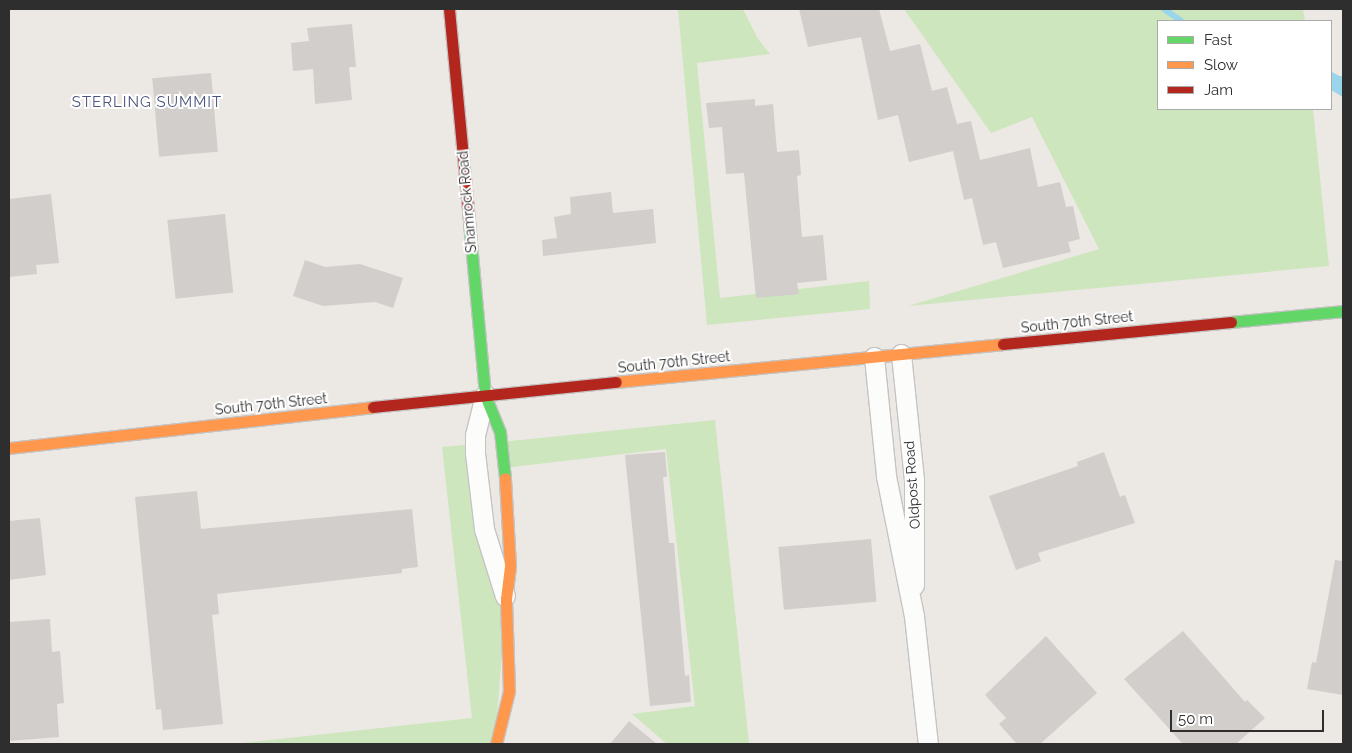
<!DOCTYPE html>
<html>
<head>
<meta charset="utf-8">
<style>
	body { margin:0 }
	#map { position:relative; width:1352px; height:753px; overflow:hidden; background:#ece8e4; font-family:Raleway,sans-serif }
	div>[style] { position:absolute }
	.green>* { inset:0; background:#cee6be }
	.water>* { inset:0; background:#99d6ec }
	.stream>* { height:6px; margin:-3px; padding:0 3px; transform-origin:3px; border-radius:3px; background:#99d6ec }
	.building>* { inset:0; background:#d1cecb; transform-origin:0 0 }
	.roads { filter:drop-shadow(1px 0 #c5c4c5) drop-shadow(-1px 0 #c5c4c5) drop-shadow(0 1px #c5c4c5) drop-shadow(0 -1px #c5c4c5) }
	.street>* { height:19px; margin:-9.5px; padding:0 9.5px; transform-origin:9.5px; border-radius:9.5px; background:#fcfcfb }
	.fast>* { height:11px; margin:-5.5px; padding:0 5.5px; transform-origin:5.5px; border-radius:5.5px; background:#63d668 }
	.slow>* { height:11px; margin:-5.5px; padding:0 5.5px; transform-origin:5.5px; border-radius:5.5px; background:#ff974d }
	.jam>* { height:11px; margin:-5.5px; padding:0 5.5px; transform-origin:5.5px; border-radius:5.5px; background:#b3261e }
	span { translate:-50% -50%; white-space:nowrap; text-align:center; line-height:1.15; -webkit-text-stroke:4px #fff; paint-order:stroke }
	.street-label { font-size:14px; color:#2e2e2e }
	.neighbourhood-label { font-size:15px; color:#4d5680; letter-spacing:1px }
	.frame { position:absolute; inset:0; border:10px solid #2e2e2e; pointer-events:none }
	.legend { position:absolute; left:1157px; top:20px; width:175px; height:90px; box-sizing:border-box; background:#fff; border:1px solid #ababab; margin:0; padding:6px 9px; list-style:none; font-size:15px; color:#2e2e2e }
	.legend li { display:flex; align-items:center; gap:10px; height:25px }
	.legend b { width:25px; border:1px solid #ababab }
	.scale { position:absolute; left:1170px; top:710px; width:154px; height:22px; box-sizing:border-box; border:2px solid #2e2e2e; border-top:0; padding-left:6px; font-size:15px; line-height:18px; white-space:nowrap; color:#2e2e2e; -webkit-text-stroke:4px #fff; paint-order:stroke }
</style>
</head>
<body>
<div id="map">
	<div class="green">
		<i style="clip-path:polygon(678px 9px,743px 9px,758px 39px,770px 54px,697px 63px,720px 298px,869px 281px,870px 309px,707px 325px)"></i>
		<i style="clip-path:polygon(904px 9px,1303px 9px,1305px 21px,1158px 21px,1158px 109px,1313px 109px,1329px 266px,908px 306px,1099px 249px,1032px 117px,991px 133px)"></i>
		<i style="clip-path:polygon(715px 420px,749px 744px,667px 744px,632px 714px,695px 706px,666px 449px,504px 468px,501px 442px)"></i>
		<i style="clip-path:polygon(475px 444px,506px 599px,495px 744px,233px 744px,472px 718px,442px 447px)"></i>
	</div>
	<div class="water">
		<i style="clip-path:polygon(1343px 76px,1343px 97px,1331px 90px,1331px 77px)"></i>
	</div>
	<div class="stream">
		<i style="left:1164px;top:9px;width:21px;rotate:35deg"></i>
		<i style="left:1331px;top:75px;width:13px;rotate:27deg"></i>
	</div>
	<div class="building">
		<i style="clip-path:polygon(799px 9px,879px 9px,890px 51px,920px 44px,932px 91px,947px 87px,957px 124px,971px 121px,980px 160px,1030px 148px,1038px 187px,1060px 182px,1066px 207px,1073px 206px,1080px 239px,1068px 242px,1071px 252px,1003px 268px,996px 242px,983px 245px,972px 198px,964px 200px,953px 151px,909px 162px,898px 115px,878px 120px,861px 37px,808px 47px)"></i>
		<i style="clip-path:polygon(352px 24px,356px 67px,349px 67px,352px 100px,315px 104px,313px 69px,293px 71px,291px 43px,309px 41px,307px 28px)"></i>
		<i style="left:211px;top:73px;width:79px;height:59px;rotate:85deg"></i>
		<i style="clip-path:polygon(755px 99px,755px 106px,773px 104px,777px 152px,799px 150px,801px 175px,797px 176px,802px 237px,823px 235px,827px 280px,797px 283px,799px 294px,756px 298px,744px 173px,726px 174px,722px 127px,709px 128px,706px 103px)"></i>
		<i style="clip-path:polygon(611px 192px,613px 213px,653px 209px,656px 243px,543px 256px,542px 240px,557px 238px,554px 217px,571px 214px,570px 197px)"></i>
		<i style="clip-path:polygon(51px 194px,59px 263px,36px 265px,37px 274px,9px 277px,9px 199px)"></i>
		<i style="left:225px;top:214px;width:79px;height:58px;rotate:84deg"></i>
		<i style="clip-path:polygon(305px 260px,325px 267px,360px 264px,403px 278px,393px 308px,375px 302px,323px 306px,293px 296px)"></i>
		<i style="clip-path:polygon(665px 452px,667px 477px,663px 477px,669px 543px,674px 543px,685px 676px,689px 675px,691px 702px,650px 706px,625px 455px)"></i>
		<i style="clip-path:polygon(1104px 452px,1120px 497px,1125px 495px,1135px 523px,1038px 553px,1041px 561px,1016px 570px,989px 496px,1078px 466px,1077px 462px)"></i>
		<i style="clip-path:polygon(197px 491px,201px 529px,412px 509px,418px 567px,402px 569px,402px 573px,217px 594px,219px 614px,212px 615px,223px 724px,163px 730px,161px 709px,156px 710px,135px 497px)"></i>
		<i style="clip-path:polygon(40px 518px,46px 575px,9px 580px,9px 521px)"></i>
		<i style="left:871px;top:539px;width:63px;height:93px;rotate:85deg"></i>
		<i style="clip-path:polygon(1335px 560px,1343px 561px,1343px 695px,1307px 689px,1312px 662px,1316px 663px)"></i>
		<i style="clip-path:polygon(50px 619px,52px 652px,60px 651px,64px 703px,57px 704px,59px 737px,9px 741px,9px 622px)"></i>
		<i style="clip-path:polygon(1183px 631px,1245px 702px,1247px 700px,1265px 718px,1236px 744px,1183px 744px,1124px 679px)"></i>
		<i style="clip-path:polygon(1046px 636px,1097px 693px,1040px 744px,1017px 744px,999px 724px,1006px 718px,985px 695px)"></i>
		<i style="clip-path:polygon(629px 721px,657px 744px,610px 744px)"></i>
	</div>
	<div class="roads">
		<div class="street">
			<i style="left:901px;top:354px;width:127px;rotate:84.1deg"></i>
			<i style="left:914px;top:480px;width:105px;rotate:90deg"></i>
			<i style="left:874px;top:357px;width:120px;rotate:84.2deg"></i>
			<i style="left:886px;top:476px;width:143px;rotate:78.7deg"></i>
			<i style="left:914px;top:616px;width:129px;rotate:83.8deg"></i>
			<i style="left:485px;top:395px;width:41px;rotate:104deg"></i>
			<i style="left:475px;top:435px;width:18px;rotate:90deg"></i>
			<i style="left:475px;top:453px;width:77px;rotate:83.2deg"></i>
			<i style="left:484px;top:529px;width:70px;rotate:72.6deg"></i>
		</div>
		<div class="fast">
			<i style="left:469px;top:222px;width:174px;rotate:84.7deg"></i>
			<i style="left:485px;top:395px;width:40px;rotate:68deg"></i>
			<i style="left:500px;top:432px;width:46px;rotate:83.8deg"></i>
			<i style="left:1231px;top:322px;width:113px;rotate:-5.6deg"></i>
		</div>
		<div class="slow">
			<i style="left:616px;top:382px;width:389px;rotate:-5.6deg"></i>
			<i style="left:9px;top:448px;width:366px;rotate:-6.4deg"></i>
			<i style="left:496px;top:744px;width:55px;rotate:-76.2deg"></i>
			<i style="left:509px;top:691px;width:92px;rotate:-91.9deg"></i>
			<i style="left:506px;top:599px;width:33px;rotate:-83deg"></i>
			<i style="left:510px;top:566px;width:88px;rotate:-93.3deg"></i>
		</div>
		<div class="jam">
			<i style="left:449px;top:9px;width:214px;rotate:84.6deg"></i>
			<i style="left:1003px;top:344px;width:229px;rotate:-5.5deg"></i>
			<i style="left:373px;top:407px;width:244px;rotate:-5.9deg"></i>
		</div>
	</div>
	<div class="street-label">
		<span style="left:467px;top:202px;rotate:-95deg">Shamrock Road</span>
		<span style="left:1077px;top:322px;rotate:-6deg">South 70th Street</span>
		<span style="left:674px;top:362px;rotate:-6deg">South 70th Street</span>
		<span style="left:271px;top:404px;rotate:-6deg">South 70th Street</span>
		<span style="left:912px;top:485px;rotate:-94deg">Oldpost Road</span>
	</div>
	<div class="neighbourhood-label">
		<span style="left:147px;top:103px">STERLING SUMMIT</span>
	</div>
	<div class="frame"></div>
	<ul class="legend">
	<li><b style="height:6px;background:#63d668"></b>Fast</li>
	<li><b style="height:6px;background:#ff974d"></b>Slow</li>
	<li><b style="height:6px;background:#b3261e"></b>Jam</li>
	</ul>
	<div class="scale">50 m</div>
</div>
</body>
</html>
